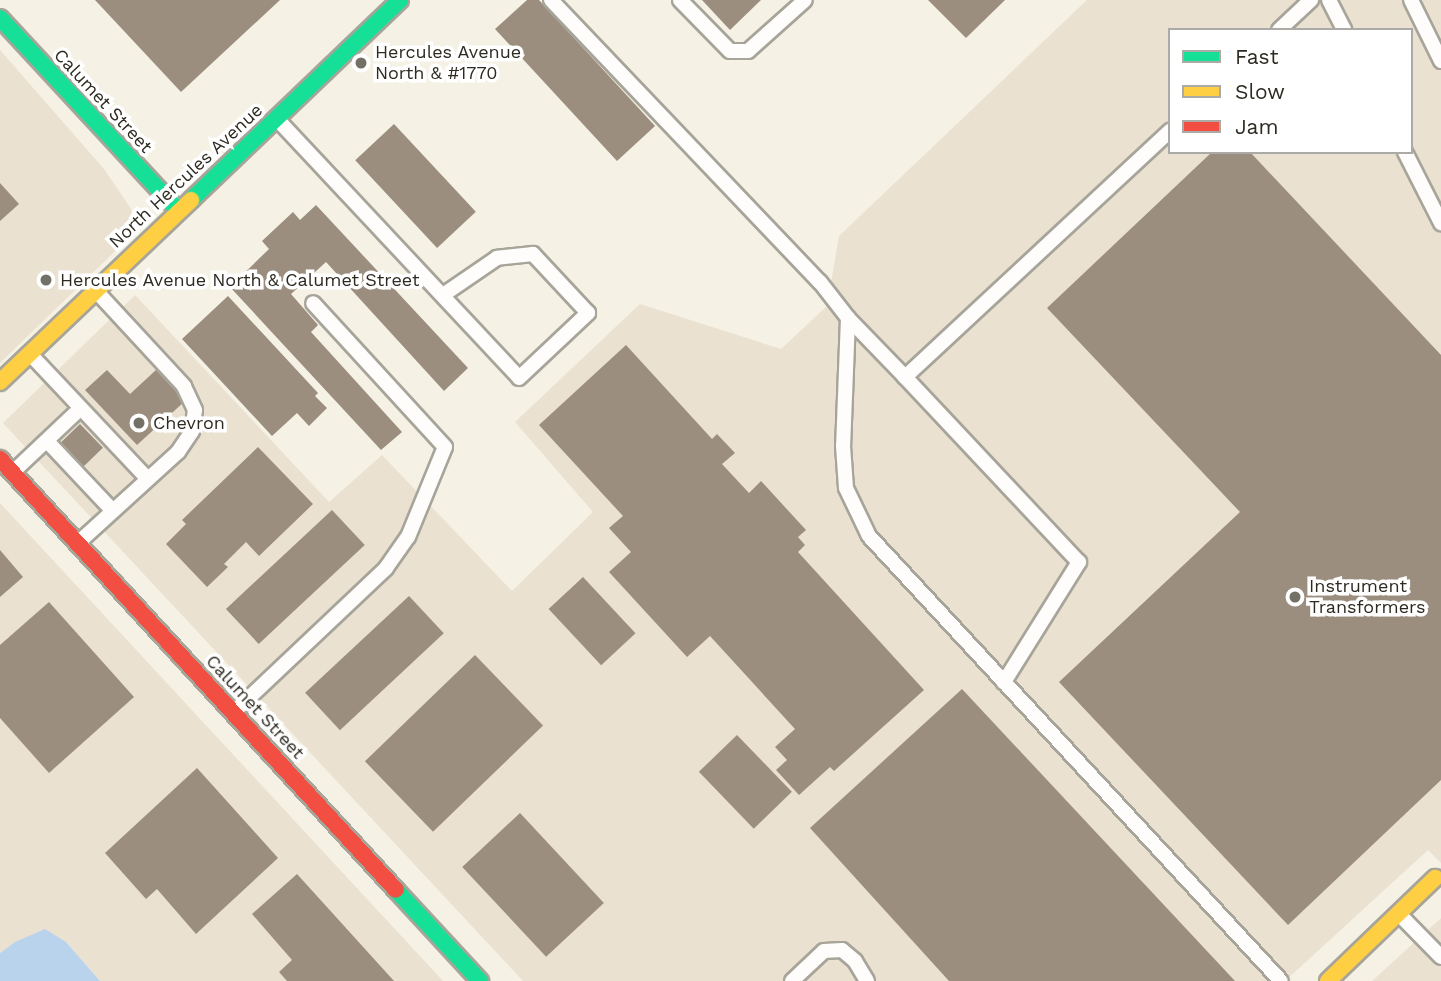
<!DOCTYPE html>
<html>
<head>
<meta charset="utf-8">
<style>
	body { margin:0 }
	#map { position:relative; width:1441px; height:981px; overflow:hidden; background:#f5f1e4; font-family:"Work Sans",sans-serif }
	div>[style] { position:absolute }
	.industrial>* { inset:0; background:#eae1d1 }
	.water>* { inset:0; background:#bad3ec }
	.building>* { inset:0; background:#9b8e7f; transform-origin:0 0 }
	.roads { filter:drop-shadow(2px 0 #a7a49a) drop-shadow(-2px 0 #a7a49a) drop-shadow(0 2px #a7a49a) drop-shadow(0 -2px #a7a49a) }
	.lane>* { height:14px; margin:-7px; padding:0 7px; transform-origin:7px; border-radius:7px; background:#fefdfb }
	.fast>* { height:16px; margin:-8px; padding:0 8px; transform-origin:8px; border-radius:8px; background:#16e098 }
	.slow>* { height:16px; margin:-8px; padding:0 8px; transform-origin:8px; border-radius:8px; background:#ffcf43 }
	.jam>* { height:16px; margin:-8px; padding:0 8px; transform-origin:8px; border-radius:8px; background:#f24e42 }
	.dots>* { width:19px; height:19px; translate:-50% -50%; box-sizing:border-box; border:4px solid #fff; border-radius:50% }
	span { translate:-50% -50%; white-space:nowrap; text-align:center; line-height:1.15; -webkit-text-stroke:7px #fff; paint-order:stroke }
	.poi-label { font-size:18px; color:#2d2a21 }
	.left { translate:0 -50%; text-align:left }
	.street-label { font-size:18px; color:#2d2a21 }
	.legend { position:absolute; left:1168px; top:28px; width:245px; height:126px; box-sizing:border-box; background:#fff; border:2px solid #abaaa6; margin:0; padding:9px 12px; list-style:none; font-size:21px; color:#2d2a21 }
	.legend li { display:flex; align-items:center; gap:14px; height:35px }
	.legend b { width:35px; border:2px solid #abaaa6 }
</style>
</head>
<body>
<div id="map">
	<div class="industrial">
		<i style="clip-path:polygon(evenodd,1087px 0,1441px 0,1441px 863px,1428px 850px,1285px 981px,523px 981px,3px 423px,135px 295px,329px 502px,382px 455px,512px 591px,593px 512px,515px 422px,640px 304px,781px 349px,827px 306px,839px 236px,1087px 0,1170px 30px,1411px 30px,1411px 152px,1170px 152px,1170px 30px)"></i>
		<i style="clip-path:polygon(0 50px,104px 169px,142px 225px,0 363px)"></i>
		<i style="clip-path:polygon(0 503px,443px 981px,100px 981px,66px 942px,15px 942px,0 953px)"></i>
		<i style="clip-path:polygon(1441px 918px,1441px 981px,1372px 981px)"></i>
	</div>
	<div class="water">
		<i style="clip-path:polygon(45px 929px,66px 942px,100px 981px,0 981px,0 953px,15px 942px)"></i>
	</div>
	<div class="building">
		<i style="clip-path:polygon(95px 0,280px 0,181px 92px)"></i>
		<i style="clip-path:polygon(527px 0,539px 0,655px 126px,617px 161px,495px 29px)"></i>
		<i style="clip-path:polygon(702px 0,761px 0,730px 30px)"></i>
		<i style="clip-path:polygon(928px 0,1005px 0,966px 38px)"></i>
		<i style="left:394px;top:124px;width:120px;height:53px;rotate:47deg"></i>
		<i style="clip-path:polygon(1212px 152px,1250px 152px,1441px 355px,1441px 780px,1288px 925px,1059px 682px,1240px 512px,1047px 308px)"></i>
		<i style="clip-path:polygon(0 183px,19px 204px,0 221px)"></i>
		<i style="clip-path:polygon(316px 205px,468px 368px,444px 391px,326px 262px,291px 294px,318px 325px,311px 332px,402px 432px,381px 450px,230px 287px,269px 249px,262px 241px,293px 212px,300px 220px)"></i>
		<i style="clip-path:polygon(228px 296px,318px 393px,315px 396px,327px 408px,309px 426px,297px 413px,272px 436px,182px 339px)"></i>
		<i style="clip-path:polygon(626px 345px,712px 439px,717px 434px,735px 453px,722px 464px,749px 493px,761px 481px,806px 530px,798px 537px,805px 545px,798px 552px,924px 690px,834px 771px,830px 767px,799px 795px,776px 770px,787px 760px,775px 747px,795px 729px,710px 636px,687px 657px,609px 572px,631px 552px,609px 528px,623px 516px,539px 425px)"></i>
		<i style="clip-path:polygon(107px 370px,130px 394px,156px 370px,185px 401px,137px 445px,85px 390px)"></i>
		<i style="left:80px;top:424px;width:33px;height:27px;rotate:46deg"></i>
		<i style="clip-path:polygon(258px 447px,313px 504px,259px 556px,246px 542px,224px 564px,228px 567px,207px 587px,166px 544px,186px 524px,182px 520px)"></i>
		<i style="left:332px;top:510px;width:48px;height:145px;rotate:47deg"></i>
		<i style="clip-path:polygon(0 550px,23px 577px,0 597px)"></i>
		<i style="left:583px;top:577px;width:77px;height:47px;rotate:47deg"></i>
		<i style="left:409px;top:596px;width:51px;height:142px;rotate:47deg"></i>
		<i style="clip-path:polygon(49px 602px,134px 697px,49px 773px,0 718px,0 645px)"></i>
		<i style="left:475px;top:655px;width:98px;height:153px;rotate:46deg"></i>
		<i style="clip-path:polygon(962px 689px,1235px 981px,949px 981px,810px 828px)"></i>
		<i style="left:737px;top:735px;width:79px;height:53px;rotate:46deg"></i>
		<i style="clip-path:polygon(197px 768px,278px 858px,196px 934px,157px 889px,146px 899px,105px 853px)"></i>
		<i style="left:520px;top:813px;width:123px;height:79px;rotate:47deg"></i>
		<i style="clip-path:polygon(297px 874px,394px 981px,287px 981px,279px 972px,292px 960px,252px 914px)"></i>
	</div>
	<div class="roads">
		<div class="lane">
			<i style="left:551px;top:0;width:390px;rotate:46.4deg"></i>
			<i style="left:820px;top:282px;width:46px;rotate:52.1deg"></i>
			<i style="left:848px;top:318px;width:128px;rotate:92.2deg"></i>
			<i style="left:843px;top:446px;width:42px;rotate:85.9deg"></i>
			<i style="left:846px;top:488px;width:53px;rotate:64.4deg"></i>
			<i style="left:869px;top:536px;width:606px;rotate:47.21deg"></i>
			<i style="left:680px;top:0;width:71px;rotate:45.6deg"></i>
			<i style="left:730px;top:51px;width:18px"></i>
			<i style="left:748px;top:51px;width:76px;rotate:-41.8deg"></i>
			<i style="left:1329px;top:0;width:34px;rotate:63deg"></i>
			<i style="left:1411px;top:0;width:68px;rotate:63.8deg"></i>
			<i style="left:1279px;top:30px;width:44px;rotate:-43.2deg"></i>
			<i style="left:277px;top:119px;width:354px;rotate:46.9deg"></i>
			<i style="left:519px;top:378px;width:95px;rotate:-43.3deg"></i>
			<i style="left:588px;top:313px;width:81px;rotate:-133deg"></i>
			<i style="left:533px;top:254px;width:36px;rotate:174deg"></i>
			<i style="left:497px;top:258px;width:65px;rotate:145.6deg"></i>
			<i style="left:1405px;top:152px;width:80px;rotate:63.1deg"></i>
			<i style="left:848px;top:318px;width:82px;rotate:46deg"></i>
			<i style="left:905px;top:377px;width:362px;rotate:-42.9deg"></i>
			<i style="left:31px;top:355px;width:170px;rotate:46.7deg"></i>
			<i style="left:905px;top:377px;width:254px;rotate:46.8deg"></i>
			<i style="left:1079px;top:562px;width:142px;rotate:122deg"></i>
			<i style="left:47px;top:441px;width:96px;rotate:46.7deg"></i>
			<i style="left:13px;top:472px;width:93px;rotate:-43.3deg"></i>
			<i style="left:79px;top:542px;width:134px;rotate:-42.3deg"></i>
			<i style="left:178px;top:452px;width:25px;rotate:-56deg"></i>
			<i style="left:192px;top:431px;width:21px;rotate:-82deg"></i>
			<i style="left:195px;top:410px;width:26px;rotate:-115deg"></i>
			<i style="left:184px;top:386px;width:129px;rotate:-132.8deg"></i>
			<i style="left:235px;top:711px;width:208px;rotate:-43.4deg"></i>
			<i style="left:386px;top:568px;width:38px;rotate:-55deg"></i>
			<i style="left:408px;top:537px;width:97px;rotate:-67.7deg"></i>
			<i style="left:445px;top:447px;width:195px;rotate:-132.5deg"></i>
			<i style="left:1399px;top:914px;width:60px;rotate:45.7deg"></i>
			<i style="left:792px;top:981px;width:44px;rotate:-43.2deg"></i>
			<i style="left:824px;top:951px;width:18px;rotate:-3deg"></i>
			<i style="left:842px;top:950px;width:17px;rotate:40deg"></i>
			<i style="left:855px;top:961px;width:23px;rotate:59deg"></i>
		</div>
		<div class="fast">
			<i style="left:0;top:18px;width:262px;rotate:47.2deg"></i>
			<i style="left:191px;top:200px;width:289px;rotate:-43.7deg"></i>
			<i style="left:396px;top:890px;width:124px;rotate:47.3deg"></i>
		</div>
		<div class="slow">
			<i style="left:0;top:382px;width:264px;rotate:-43.6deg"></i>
			<i style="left:1328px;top:981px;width:149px;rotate:-43.9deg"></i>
		</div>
		<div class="jam">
			<i style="left:0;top:459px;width:585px;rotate:47.42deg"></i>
		</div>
	</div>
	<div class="dots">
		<i style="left:361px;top:63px;background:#737065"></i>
		<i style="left:46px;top:280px;background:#737065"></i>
		<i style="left:139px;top:423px;background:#737065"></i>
		<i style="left:1295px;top:597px;background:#737065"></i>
	</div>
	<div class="poi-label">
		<span class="left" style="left:375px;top:63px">Hercules Avenue<br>North &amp; #1770</span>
		<span class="left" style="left:60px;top:280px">Hercules Avenue North &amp; Calumet Street</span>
		<span class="left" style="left:153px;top:423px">Chevron</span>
		<span class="left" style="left:1309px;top:597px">Instrument<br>Transformers</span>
	</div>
	<div class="street-label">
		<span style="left:103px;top:101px;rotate:47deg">Calumet Street</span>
		<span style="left:186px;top:176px;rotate:-43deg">North Hercules Avenue</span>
		<span style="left:255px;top:707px;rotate:47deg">Calumet Street</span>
	</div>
	<ul class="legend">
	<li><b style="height:9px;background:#16e098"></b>Fast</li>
	<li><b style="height:9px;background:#ffcf43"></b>Slow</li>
	<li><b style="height:9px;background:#f24e42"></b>Jam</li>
	</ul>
</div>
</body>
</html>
